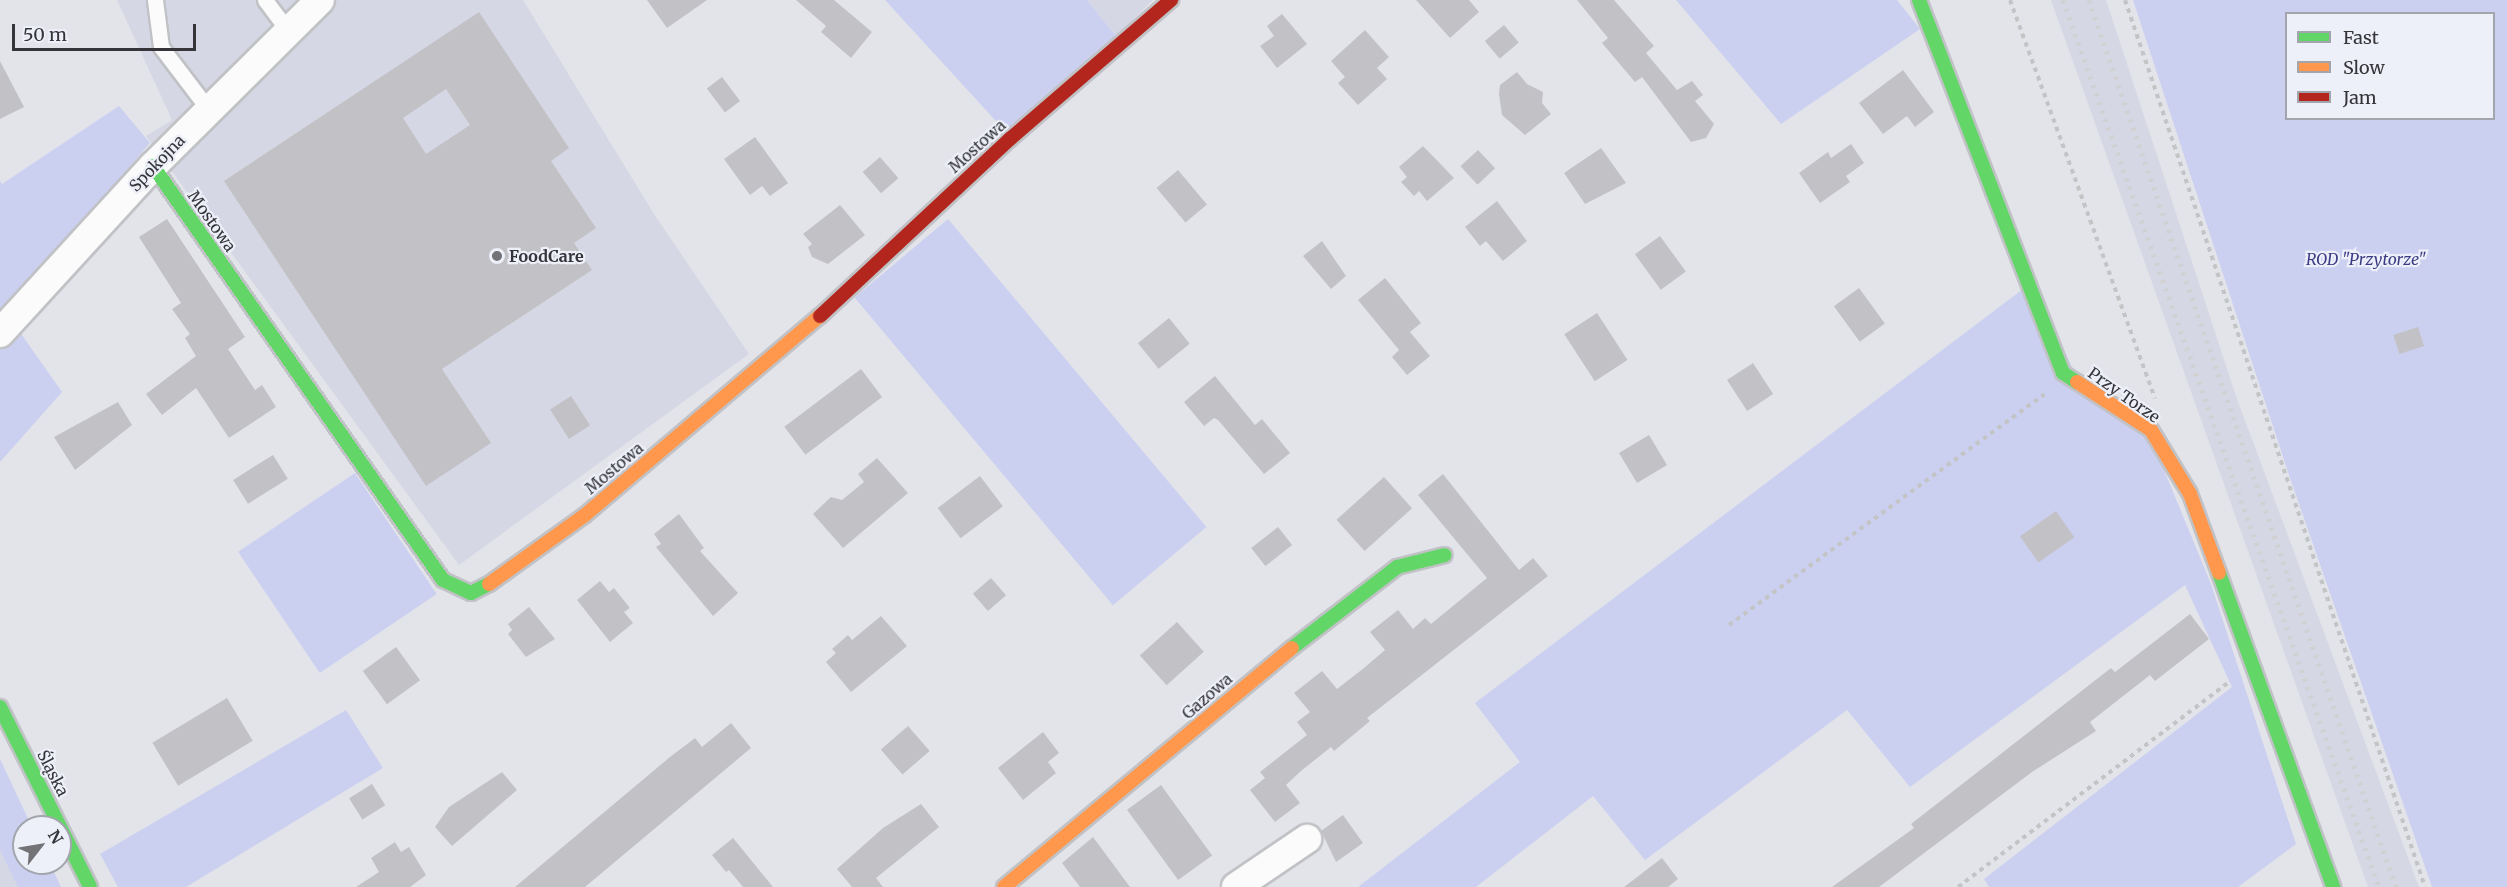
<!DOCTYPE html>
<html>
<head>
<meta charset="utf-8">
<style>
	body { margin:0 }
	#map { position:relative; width:2507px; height:887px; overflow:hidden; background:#e3e4e9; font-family:Merriweather,serif }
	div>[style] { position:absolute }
	.built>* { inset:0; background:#d6d7e4 }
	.green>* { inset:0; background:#cbd0f1; transform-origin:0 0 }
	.building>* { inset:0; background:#c2c2c6; transform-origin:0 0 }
	.path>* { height:4px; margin-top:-2px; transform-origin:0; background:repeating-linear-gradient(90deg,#c3c4c5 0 4.5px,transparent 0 9px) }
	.roads { filter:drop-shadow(2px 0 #c1c2c6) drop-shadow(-2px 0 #c1c2c6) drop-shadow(0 2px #c1c2c6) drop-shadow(0 -2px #c1c2c6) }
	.lane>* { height:15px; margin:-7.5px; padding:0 7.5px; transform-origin:7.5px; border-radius:7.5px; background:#fbfbfc }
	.street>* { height:28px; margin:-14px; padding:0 14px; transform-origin:14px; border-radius:14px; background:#fbfbfc }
	.fast>* { height:14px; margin:-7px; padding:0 7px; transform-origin:7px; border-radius:7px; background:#63d668 }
	.slow>* { height:14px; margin:-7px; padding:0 7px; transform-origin:7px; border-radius:7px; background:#ff974d }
	.jam>* { height:14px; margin:-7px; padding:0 7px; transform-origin:7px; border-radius:7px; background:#b3261e }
	.rail>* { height:4.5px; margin-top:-2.25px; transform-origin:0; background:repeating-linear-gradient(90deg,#d1d1d3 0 3px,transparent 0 9px) }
	.dots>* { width:16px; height:16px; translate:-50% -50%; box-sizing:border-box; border:3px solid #edeff9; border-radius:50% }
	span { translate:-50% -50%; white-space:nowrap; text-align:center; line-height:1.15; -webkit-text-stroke:4.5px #edeff9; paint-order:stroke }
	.street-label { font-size:16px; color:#353539 }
	.poi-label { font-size:16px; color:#353539; font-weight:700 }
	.left { translate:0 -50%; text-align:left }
	.park-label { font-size:16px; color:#3a3c84; font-style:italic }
	.legend { position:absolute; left:2285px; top:12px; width:210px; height:108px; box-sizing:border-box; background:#edeff9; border:2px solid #a3a5ac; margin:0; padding:8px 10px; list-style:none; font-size:18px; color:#353539 }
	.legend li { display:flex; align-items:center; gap:12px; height:30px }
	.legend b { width:30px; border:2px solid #a3a5ac }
	.north { position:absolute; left:12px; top:815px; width:60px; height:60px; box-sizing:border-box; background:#edeff9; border:2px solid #a3a5ac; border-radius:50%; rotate:59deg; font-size:16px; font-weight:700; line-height:24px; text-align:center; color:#353539 }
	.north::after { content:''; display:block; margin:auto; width:21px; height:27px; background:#727277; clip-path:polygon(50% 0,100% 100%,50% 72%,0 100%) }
	.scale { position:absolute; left:12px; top:24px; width:184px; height:27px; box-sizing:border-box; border:3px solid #353539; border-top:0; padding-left:8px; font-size:18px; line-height:21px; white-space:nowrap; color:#353539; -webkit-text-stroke:4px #edeff9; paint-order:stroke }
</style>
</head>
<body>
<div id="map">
	<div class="built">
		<i style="clip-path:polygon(117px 0,523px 0,654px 214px,749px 354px,459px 565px,146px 136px,172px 120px)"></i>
		<i style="clip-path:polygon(1087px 0,1153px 0,1116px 36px)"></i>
		<i style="clip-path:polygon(2051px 0,2106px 0,2237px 399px,2419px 887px,2368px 887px)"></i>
		<i style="clip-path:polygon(0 800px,24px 863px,44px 887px,0 887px)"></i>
	</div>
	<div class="green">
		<i style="clip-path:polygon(885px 0,1087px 0,1116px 36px,1006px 132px)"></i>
		<i style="clip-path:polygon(1676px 0,1897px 0,1920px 29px,1781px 124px)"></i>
		<i style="clip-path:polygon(evenodd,2133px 0,2507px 0,2507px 887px,2432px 887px,2289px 475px,2133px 0,2286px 14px,2494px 14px,2494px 118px,2286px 118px,2286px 14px)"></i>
		<i style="clip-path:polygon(119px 106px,150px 143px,5px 311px,62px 392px,0 462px,0 181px,2px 184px)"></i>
		<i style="left:948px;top:219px;width:402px;height:122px;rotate:50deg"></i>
		<i style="clip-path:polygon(2031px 283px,2074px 371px,2150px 436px,2211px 584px,2296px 844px,2238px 887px,1989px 887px,1984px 879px,2232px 687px,2185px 585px,1910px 787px,1847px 710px,1645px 860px,1593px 796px,1476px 887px,1358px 887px,1520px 762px,1475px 703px)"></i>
		<i style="left:355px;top:473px;width:146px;height:141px;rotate:56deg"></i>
		<i style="clip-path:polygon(346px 710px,383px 768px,186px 887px,118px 887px,100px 854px)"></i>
		<i style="clip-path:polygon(0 759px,32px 827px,24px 827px,24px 863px,50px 863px,61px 887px,18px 887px,0 850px)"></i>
	</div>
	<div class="building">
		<i style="clip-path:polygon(647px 0,707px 0,667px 28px)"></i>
		<i style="clip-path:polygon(796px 0,834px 0,872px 32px,851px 58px,821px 32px,826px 26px)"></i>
		<i style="clip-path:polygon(1416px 0,1469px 0,1479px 12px,1450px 38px)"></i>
		<i style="clip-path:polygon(1577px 0,1614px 0,1654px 46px,1646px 53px,1677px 90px,1692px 81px,1703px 95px,1695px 101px,1714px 124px,1706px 138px,1691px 142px,1642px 77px,1635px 82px,1602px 43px,1608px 38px)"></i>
		<i style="clip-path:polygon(evenodd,479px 12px,569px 148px,551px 161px,596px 228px,574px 243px,592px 270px,442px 369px,491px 443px,426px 486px,224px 181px,479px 12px,446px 89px,470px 125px,426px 154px,403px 118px,446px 89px)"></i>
		<i style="clip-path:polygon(1282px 14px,1307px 44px,1277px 68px,1260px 46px,1274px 36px,1267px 26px)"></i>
		<i style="left:1504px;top:25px;width:23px;height:25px;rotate:50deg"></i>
		<i style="clip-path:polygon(1365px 30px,1389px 57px,1377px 68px,1387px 79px,1358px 105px,1338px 83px,1345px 77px,1331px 61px)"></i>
		<i style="clip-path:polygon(0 61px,24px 107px,0 119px)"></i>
		<i style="clip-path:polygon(1903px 70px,1934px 112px,1915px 127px,1907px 116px,1883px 134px,1859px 103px)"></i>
		<i style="clip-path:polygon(1517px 72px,1527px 84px,1543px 92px,1542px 103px,1551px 114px,1525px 135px,1502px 115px,1499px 94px,1500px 85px)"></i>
		<i style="left:722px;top:77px;width:30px;height:19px;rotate:53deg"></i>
		<i style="clip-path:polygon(755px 137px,788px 183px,770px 196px,762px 186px,750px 195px,724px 159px)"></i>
		<i style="clip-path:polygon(1851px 144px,1864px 163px,1846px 176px,1850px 182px,1820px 203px,1799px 173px,1828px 152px,1831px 158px)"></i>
		<i style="clip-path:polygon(1423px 146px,1454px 178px,1427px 201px,1419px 191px,1414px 196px,1401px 182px,1407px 177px,1399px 167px)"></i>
		<i style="clip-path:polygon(1601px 148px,1626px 183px,1585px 204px,1564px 173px)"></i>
		<i style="left:1478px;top:150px;width:25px;height:24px;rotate:47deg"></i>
		<i style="left:880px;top:157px;width:28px;height:23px;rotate:49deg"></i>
		<i style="left:1178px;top:170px;width:45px;height:28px;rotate:50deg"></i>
		<i style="clip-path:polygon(1497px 201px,1527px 241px,1503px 261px,1486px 241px,1480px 246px,1465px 227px)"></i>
		<i style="clip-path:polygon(840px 205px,865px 235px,828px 264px,812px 257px,808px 247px,812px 244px,803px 234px)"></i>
		<i style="clip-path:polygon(167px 219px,245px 337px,228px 349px,255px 390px,262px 385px,276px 407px,229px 438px,196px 388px,162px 415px,146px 394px,196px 356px,185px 338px,190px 334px,172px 309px,181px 303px,139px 237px)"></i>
		<i style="left:1660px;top:236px;width:44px;height:31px;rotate:54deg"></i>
		<i style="clip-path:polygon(1322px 241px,1346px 276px,1331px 289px,1303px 256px)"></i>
		<i style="clip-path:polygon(1385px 278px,1421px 323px,1410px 332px,1430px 356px,1407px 375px,1392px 357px,1399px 350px,1358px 300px)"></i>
		<i style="left:1859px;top:288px;width:44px;height:31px;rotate:54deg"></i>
		<i style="left:1597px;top:313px;width:56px;height:39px;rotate:57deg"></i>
		<i style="left:1169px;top:318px;width:33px;height:40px;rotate:51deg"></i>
		<i style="left:2418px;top:327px;width:20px;height:26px;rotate:72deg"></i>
		<i style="left:1753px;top:363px;width:37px;height:31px;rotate:57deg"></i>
		<i style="left:861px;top:369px;width:35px;height:96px;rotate:53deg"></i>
		<i style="clip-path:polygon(1215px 376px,1255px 425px,1262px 419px,1290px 453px,1264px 474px,1218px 420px,1214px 418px,1204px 426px,1184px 402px)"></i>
		<i style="left:571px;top:396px;width:35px;height:25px;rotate:57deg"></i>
		<i style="clip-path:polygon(118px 402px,132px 425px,75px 470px,54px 437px)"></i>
		<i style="left:1649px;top:435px;width:35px;height:35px;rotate:59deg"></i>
		<i style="left:273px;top:455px;width:28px;height:47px;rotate:58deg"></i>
		<i style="clip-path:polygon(877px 458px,908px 493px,843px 548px,813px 514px,831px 497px,842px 500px,864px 482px,858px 474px)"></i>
		<i style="clip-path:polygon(1443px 474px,1519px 570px,1533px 558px,1548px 576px,1367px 718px,1370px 721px,1334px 751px,1331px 747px,1301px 771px,1286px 785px,1300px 803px,1275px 822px,1250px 790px,1265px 778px,1260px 772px,1307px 735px,1297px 722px,1310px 712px,1294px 693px,1322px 671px,1337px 689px,1364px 668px,1385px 650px,1370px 632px,1398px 610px,1413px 629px,1425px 618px,1431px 624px,1487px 578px,1418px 495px)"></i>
		<i style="left:980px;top:476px;width:38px;height:53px;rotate:53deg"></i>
		<i style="left:1384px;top:477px;width:42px;height:64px;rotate:48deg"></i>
		<i style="left:2056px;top:511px;width:32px;height:44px;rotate:55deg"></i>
		<i style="clip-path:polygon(679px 514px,704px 548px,700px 551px,738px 593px,713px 616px,656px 547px,661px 544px,654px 534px)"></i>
		<i style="left:1278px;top:527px;width:23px;height:34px;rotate:52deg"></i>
		<i style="left:991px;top:578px;width:23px;height:24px;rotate:49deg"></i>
		<i style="clip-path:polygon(600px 581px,609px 592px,614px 588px,630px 608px,624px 612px,633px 623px,610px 642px,577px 600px)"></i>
		<i style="clip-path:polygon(529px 607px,555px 639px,526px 657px,508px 634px,512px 630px,508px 624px)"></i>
		<i style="clip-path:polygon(2190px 614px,2209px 639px,2155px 681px,2150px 675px,2090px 722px,2096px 731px,2032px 772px,1879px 887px,1832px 887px,1914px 828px,1911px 824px,2111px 668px,2115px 672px)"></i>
		<i style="clip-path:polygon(881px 616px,907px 646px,851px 692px,826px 662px,836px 653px,832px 649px,848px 635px,852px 640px)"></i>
		<i style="left:1177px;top:622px;width:40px;height:50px;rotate:48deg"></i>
		<i style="left:396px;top:647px;width:41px;height:41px;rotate:54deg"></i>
		<i style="left:227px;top:698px;width:50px;height:87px;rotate:59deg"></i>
		<i style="clip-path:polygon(731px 723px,751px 748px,585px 887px,515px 887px,670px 757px,695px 738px,702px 747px)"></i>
		<i style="left:908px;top:726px;width:33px;height:36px;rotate:49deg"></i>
		<i style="clip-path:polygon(1043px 732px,1059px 753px,1048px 762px,1056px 773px,1023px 800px,998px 768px)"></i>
		<i style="clip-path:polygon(502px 772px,517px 790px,452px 846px,435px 827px,449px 807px)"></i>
		<i style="left:372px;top:784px;width:25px;height:27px;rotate:58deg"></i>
		<i style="left:1161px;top:785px;width:87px;height:42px;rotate:54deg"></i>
		<i style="clip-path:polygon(921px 804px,939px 827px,876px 878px,883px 887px,852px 887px,837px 869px,883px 828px)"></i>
		<i style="clip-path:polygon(1343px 815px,1363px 843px,1336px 862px,1321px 831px)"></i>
		<i style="clip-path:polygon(1093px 837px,1130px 887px,1080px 887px,1062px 863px)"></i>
		<i style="clip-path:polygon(733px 838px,773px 887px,743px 887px,729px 870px,726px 872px,712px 855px)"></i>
		<i style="clip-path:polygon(395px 842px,401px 852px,409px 847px,426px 875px,410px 887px,356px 887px,379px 872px,371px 858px)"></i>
		<i style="clip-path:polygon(1662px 858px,1678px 879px,1668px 887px,1624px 887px)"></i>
	</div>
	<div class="path">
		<i style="left:2010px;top:0;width:424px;rotate:70deg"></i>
		<i style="left:2125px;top:0;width:936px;rotate:71.31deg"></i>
		<i style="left:1729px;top:625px;width:391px;rotate:-36.2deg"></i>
		<i style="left:1958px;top:887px;width:338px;rotate:-37.1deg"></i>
	</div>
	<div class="roads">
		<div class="lane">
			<i style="left:155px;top:0;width:47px;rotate:82.7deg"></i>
			<i style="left:161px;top:47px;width:79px;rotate:52.7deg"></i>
			<i style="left:265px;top:0;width:39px;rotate:53deg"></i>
		</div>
		<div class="street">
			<i style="left:0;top:333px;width:226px;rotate:-47.5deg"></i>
			<i style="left:153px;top:166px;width:235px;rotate:-44.8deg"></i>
			<i style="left:1236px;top:887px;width:86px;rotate:-34.1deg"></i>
		</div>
		<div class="fast">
			<i style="left:1919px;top:0;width:400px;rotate:68.9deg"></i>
			<i style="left:2063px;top:373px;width:17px;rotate:33deg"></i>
			<i style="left:153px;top:166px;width:505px;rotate:54.99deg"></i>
			<i style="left:443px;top:580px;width:31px;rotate:25deg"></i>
			<i style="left:471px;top:593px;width:20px;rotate:-27deg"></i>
			<i style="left:2219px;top:573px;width:334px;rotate:70deg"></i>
			<i style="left:1292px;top:648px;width:133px;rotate:-37.6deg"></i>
			<i style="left:1397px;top:567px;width:49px;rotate:-14deg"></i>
			<i style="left:0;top:707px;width:201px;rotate:63.4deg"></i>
		</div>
		<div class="slow">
			<i style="left:2077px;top:382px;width:88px;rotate:33deg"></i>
			<i style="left:2151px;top:430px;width:75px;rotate:58.6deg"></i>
			<i style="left:2190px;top:494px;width:84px;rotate:69.8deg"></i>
			<i style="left:489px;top:584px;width:118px;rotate:-35.7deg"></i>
			<i style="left:585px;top:515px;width:308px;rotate:-40.3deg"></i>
			<i style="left:1004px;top:887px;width:374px;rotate:-39.7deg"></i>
		</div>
		<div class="jam">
			<i style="left:820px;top:316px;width:260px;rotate:-43deg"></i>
			<i style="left:1010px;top:139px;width:213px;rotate:-40.8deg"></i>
		</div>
	</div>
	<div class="rail">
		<i style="left:2063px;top:0;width:942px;rotate:70.39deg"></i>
		<i style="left:2089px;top:0;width:939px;rotate:70.91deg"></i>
	</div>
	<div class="dots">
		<i style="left:497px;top:256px;background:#727277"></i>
	</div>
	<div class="street-label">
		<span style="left:977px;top:146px;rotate:-42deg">Mostowa</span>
		<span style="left:157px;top:163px;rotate:-46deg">Spokojna</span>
		<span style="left:212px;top:221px;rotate:55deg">Mostowa</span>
		<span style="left:2124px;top:395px;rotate:35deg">Przy Torze</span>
		<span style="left:614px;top:468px;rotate:-40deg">Mostowa</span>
		<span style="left:1207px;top:696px;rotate:-41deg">Gazowa</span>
		<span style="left:53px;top:773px;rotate:63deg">Śląska</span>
	</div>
	<div class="poi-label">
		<span class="left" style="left:509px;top:256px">FoodCare</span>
	</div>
	<div class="park-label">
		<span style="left:2366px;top:259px">ROD "Przytorze"</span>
	</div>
	<ul class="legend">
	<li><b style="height:8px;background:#63d668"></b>Fast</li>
	<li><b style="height:8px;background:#ff974d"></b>Slow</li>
	<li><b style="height:8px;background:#b3261e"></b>Jam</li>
	</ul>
	<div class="north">N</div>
	<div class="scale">50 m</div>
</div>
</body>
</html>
